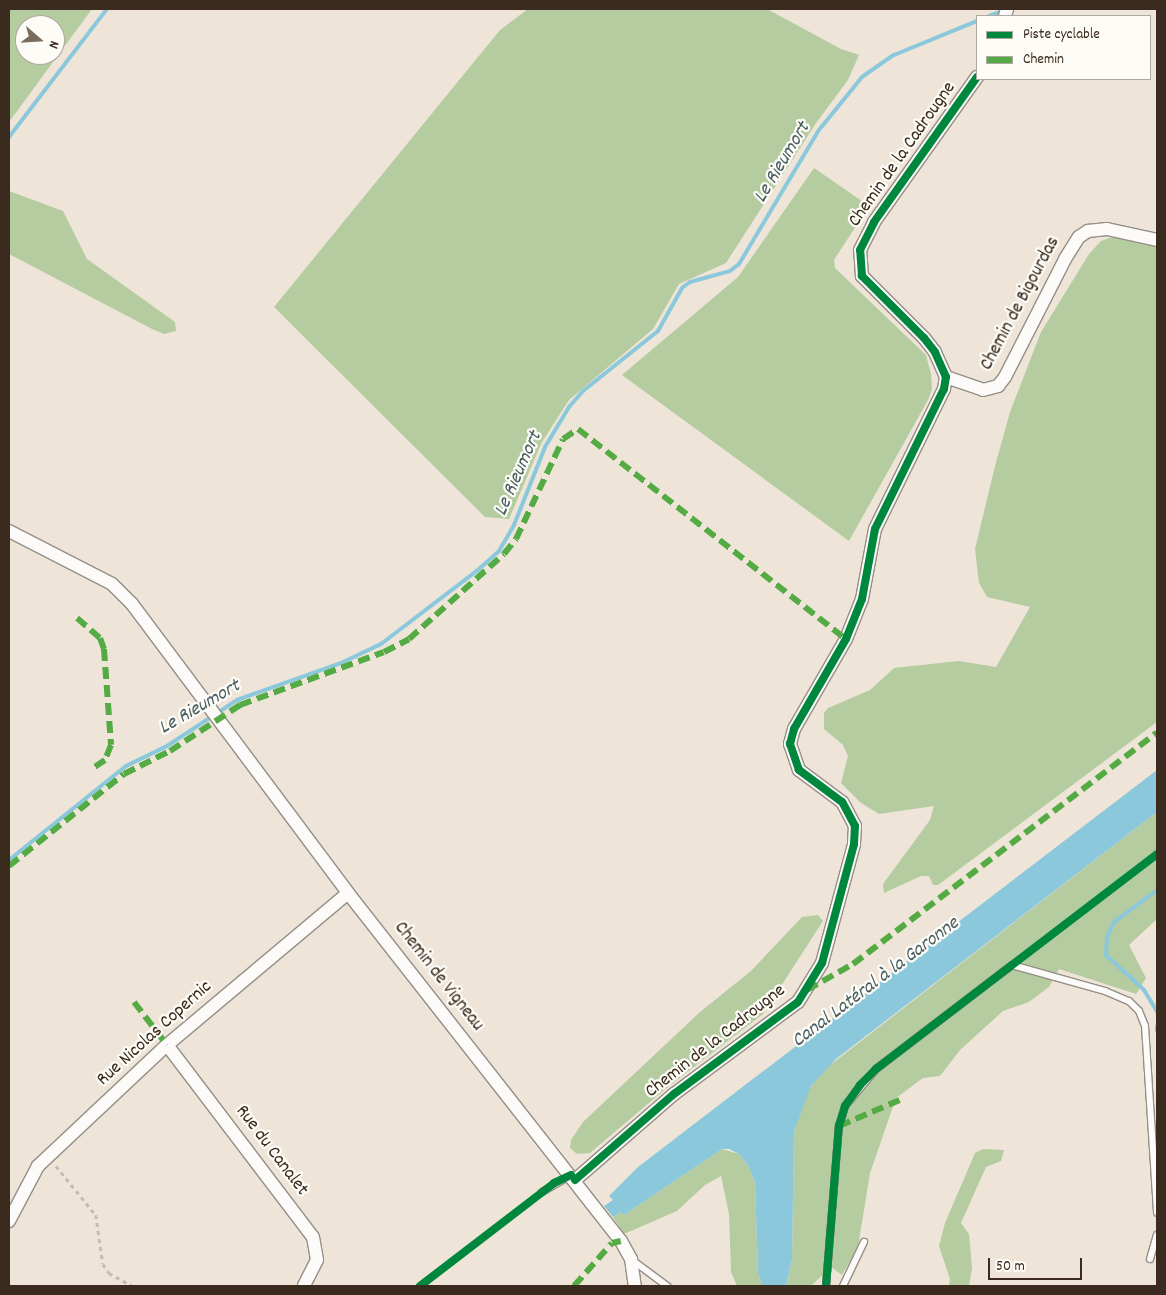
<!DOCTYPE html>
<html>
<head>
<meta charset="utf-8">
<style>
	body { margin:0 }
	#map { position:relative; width:1166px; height:1295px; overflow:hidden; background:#eee5d8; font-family:Dekko,sans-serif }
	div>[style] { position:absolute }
	.forest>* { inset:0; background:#b5cca0 }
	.water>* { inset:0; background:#8bc8dc }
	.stream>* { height:4px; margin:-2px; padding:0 2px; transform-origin:2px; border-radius:2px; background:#8bc8dc }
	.path>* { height:2.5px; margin-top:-1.25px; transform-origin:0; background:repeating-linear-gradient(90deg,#c0bdb9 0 4px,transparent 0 8px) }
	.roads { filter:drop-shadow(1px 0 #958e86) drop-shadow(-1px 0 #958e86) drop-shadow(0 1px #958e86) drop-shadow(0 -1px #958e86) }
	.service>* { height:6px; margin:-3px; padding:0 3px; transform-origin:3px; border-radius:3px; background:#fcfbf9 }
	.minor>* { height:12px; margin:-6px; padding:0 6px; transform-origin:6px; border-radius:6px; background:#fcfbf9 }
	.quiet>* { height:6px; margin-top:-3px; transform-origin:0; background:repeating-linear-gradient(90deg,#55ab43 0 12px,transparent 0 18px) }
	.cycleway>* { height:8px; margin:-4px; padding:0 4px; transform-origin:4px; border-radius:4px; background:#00873e }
	span { translate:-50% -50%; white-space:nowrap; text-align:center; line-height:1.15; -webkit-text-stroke:4.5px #fdfcf7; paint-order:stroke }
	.street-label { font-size:19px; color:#3b2a1e }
	.water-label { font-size:20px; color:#485d61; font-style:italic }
	.frame { position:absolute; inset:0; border:10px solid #3b2a1e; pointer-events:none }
	.legend { position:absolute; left:976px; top:15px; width:175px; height:65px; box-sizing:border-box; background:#fdfcf7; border:1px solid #afa8a0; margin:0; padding:6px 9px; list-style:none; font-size:15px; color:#3b2a1e }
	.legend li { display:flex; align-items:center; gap:10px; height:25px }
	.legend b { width:25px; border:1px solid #afa8a0 }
	.north { position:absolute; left:15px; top:15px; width:50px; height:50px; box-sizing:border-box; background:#fdfcf7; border:1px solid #afa8a0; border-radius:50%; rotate:109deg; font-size:14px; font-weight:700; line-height:20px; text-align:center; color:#3b2a1e }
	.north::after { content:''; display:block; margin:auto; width:18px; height:22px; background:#7a6b5f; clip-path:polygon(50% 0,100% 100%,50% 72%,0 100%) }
	.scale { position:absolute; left:988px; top:1258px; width:94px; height:22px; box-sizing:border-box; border:2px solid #3b2a1e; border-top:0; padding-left:6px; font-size:15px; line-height:18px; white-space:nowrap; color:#3b2a1e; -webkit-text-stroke:4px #fdfcf7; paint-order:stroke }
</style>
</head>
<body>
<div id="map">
	<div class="forest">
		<i style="clip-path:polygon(evenodd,9px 9px,92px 9px,9px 122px,9px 9px,25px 25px,55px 25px,55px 55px,25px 55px,25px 25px)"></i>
		<i style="clip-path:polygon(528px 9px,767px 9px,841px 49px,859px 55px,848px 80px,816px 123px,726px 263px,679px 284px,653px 329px,569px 400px,542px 442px,509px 519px,485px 517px,274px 307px,500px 30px)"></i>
		<i style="clip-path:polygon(814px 168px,869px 206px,834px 260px,835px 268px,926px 355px,931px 374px,932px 389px,928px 400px,849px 541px,622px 375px,738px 277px)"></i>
		<i style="clip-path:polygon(9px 191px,63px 211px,87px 259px,175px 322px,176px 331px,164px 334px,152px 329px,9px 254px)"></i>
		<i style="clip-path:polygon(1112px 237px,1157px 246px,1157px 722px,938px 885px,933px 885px,929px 876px,921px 876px,884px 893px,883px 884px,930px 820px,934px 806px,879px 814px,861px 803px,841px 783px,848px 756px,843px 745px,824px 729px,824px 713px,828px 708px,870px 690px,894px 668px,959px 661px,996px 667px,1030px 607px,987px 597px,979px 583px,975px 549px,995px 466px,1010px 412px,1041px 332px,1089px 254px,1101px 241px)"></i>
		<i style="clip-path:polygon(1157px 812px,1157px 919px,1129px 945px,1146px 978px,1136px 994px,1059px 969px,1049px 987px,1029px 1002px,1003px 1011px,960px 1050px,940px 1076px,923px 1078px,896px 1098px,870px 1173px,858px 1247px,842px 1275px,831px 1267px,811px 1286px,786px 1286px,792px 1260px,794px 1131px,804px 1097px,821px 1072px)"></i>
		<i style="clip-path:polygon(818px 915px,823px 921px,763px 1014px,669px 1086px,590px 1153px,577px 1154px,570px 1148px,571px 1140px,583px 1122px,700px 1012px,751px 971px,802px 917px)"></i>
		<i style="clip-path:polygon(722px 1149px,739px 1154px,749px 1167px,755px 1183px,758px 1273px,762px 1286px,737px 1286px,731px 1272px,729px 1214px,721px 1176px,705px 1185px,677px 1211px,624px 1234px,613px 1217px,621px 1212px,624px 1215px)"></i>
		<i style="clip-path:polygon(983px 1149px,1004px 1150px,1001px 1161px,986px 1167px,961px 1223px,969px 1234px,972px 1268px,969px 1286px,949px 1286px,950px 1279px,939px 1246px,945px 1223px,975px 1153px)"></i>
	</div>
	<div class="water">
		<i style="clip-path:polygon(1157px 770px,1157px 812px,836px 1059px,811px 1086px,794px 1131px,792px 1260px,786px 1286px,762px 1286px,758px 1273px,755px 1183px,749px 1167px,739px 1154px,729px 1149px,722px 1149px,624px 1215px,621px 1212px,613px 1217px,604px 1206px,613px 1200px,609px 1196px,638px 1167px)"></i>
	</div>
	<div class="stream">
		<i style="left:989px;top:16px;width:15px;rotate:-20deg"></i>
		<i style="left:9px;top:137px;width:161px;rotate:-52.6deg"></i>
		<i style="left:9px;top:860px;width:150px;rotate:-38.8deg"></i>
		<i style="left:126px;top:766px;width:46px;rotate:-26deg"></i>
		<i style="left:167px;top:746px;width:84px;rotate:-33.3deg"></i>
		<i style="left:237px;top:700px;width:110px;rotate:-19.6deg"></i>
		<i style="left:341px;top:663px;width:44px;rotate:-25.4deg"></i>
		<i style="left:381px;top:644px;width:123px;rotate:-37.4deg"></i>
		<i style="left:479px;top:569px;width:27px;rotate:-42deg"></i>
		<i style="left:499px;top:551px;width:30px;rotate:-60deg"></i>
		<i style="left:514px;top:525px;width:84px;rotate:-68.3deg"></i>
		<i style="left:545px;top:447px;width:47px;rotate:-59deg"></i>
		<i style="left:569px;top:407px;width:21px;rotate:-49deg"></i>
		<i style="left:583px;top:391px;width:96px;rotate:-38.7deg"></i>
		<i style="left:658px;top:331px;width:49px;rotate:-60.8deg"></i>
		<i style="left:682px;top:288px;width:10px;rotate:-37deg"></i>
		<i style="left:690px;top:282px;width:41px;rotate:-15.4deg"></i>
		<i style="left:730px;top:271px;width:11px;rotate:-38deg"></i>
		<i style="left:739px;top:264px;width:156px;rotate:-59.2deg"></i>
		<i style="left:819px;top:130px;width:68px;rotate:-50.9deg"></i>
		<i style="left:862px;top:77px;width:39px;rotate:-35deg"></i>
		<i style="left:894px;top:55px;width:90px;rotate:-22.3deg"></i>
		<i style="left:1157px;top:890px;width:54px;rotate:143.3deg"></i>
		<i style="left:1114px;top:922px;width:17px;rotate:115deg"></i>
		<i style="left:1107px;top:937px;width:18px;rotate:93deg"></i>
		<i style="left:1106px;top:955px;width:52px;rotate:42.6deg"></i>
		<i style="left:1144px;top:990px;width:26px;rotate:59deg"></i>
		<i style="left:1157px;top:1026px;width:5px;rotate:90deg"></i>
	</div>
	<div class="path">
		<i style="left:56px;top:1166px;width:63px;rotate:50.8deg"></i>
		<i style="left:96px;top:1215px;width:49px;rotate:81.9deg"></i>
		<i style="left:103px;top:1264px;width:11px;rotate:56deg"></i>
		<i style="left:109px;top:1273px;width:26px;rotate:29deg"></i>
		<i style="left:420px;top:1286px;width:145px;rotate:-37.4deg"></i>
	</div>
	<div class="roads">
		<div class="service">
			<i style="left:542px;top:1192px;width:32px;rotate:-30deg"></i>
			<i style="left:1150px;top:1259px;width:25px;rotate:-74deg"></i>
			<i style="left:632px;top:1260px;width:44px;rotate:36.6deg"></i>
			<i style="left:826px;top:1286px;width:161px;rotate:-85.4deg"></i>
			<i style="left:839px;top:1126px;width:21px;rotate:-73deg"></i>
			<i style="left:845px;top:1106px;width:48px;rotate:-50deg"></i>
			<i style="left:876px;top:1069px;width:171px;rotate:-37.4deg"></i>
			<i style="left:1012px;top:965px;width:97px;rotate:15.6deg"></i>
			<i style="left:1105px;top:991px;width:26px;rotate:23deg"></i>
			<i style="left:1129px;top:1001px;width:14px;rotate:45deg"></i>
			<i style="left:1139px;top:1011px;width:16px;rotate:68deg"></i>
			<i style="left:1145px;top:1026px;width:187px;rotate:86.3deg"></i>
			<i style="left:843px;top:1286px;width:49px;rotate:-64.5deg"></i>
		</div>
		<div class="minor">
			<i style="left:1005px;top:16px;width:7px;rotate:-74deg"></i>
			<i style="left:946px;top:377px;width:39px;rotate:19deg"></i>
			<i style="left:983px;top:390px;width:16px;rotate:-15deg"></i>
			<i style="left:998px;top:386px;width:11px;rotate:-52deg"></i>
			<i style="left:1005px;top:377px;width:132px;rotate:-63deg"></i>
			<i style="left:1065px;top:259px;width:26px;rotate:-58deg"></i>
			<i style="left:1079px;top:237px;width:11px;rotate:-34deg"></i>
			<i style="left:1088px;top:231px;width:19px;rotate:-6deg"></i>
			<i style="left:1107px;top:229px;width:51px;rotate:12.4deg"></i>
			<i style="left:9px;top:531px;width:116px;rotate:27.2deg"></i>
			<i style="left:112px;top:584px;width:28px;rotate:45deg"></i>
			<i style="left:132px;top:604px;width:361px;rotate:53.2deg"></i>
			<i style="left:348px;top:893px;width:442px;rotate:51.9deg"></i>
			<i style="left:621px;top:1241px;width:21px;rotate:61deg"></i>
			<i style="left:631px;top:1259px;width:27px;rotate:82deg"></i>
			<i style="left:167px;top:1045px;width:241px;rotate:52.8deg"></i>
			<i style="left:313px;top:1237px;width:23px;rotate:80deg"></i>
			<i style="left:317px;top:1260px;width:29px;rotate:117deg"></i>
			<i style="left:575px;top:1180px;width:131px;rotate:-41deg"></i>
			<i style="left:674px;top:1094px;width:154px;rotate:-36.6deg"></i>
			<i style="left:798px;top:1002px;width:46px;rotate:-58.4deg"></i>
			<i style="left:822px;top:963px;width:123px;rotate:-74.9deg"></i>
			<i style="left:854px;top:844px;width:18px;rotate:-87deg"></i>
			<i style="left:855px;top:826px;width:27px;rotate:-118deg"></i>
			<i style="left:842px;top:802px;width:54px;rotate:-143.3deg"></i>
			<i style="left:799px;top:770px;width:28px;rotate:-109deg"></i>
			<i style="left:790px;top:744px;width:16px;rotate:-75deg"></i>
			<i style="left:794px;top:729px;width:104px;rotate:-60deg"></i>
			<i style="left:846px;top:639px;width:43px;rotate:-68.2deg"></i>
			<i style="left:862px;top:599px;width:71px;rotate:-79.5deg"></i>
			<i style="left:875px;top:529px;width:156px;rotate:-63.8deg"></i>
			<i style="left:944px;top:389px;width:12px;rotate:-81deg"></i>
			<i style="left:946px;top:377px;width:27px;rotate:-114deg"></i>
			<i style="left:935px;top:352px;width:18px;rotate:-128deg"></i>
			<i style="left:924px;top:338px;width:88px;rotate:-135deg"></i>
			<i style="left:862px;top:276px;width:26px;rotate:-94deg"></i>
			<i style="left:860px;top:250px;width:31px;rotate:-63deg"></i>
			<i style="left:874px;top:222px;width:178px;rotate:-54.6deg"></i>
			<i style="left:9px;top:1221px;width:62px;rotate:-62.2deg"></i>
			<i style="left:38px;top:1166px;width:177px;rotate:-43.2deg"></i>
			<i style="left:167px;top:1045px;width:236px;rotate:-40deg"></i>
		</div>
	</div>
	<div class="quiet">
		<i style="left:77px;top:618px;width:30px;rotate:41deg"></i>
		<i style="left:100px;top:638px;width:12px;rotate:70deg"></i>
		<i style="left:104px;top:649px;width:96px;rotate:85.8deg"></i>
		<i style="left:111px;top:745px;width:16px;rotate:112deg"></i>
		<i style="left:105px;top:760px;width:14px;rotate:146deg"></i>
		<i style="left:9px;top:866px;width:147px;rotate:-38.7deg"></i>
		<i style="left:124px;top:774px;width:51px;rotate:-26.6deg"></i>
		<i style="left:170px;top:751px;width:84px;rotate:-33.3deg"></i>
		<i style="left:240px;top:705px;width:153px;rotate:-20.2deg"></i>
		<i style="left:384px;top:652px;width:28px;rotate:-27deg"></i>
		<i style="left:409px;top:639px;width:127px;rotate:-41.8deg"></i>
		<i style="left:504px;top:554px;width:19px;rotate:-51deg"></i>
		<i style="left:516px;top:539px;width:110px;rotate:-64.8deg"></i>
		<i style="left:563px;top:439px;width:18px;rotate:-34deg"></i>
		<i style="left:578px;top:429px;width:340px;rotate:38.1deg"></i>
		<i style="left:807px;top:990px;width:53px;rotate:-29.5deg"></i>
		<i style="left:853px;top:964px;width:382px;rotate:-37.3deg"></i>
		<i style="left:134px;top:1002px;width:54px;rotate:52.5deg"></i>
		<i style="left:839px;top:1126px;width:66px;rotate:-23.1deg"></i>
		<i style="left:574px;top:1286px;width:57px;rotate:-48.5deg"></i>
		<i style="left:612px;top:1243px;width:9px;rotate:-13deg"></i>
	</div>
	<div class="cycleway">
		<i style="left:575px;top:1180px;width:131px;rotate:-41deg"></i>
		<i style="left:674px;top:1094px;width:154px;rotate:-36.6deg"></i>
		<i style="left:798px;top:1002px;width:46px;rotate:-58.4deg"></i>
		<i style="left:822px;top:963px;width:123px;rotate:-74.9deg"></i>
		<i style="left:854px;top:844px;width:18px;rotate:-87deg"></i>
		<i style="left:855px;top:826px;width:27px;rotate:-118deg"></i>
		<i style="left:842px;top:802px;width:54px;rotate:-143.3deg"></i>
		<i style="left:799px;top:770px;width:28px;rotate:-109deg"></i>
		<i style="left:790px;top:744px;width:16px;rotate:-75deg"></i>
		<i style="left:794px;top:729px;width:104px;rotate:-60deg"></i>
		<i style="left:846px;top:639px;width:43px;rotate:-68.2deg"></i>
		<i style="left:862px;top:599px;width:71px;rotate:-79.5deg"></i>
		<i style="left:875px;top:529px;width:156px;rotate:-63.8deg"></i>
		<i style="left:944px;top:389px;width:12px;rotate:-81deg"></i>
		<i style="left:946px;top:377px;width:27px;rotate:-114deg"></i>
		<i style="left:935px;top:352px;width:18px;rotate:-128deg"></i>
		<i style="left:924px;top:338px;width:88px;rotate:-135deg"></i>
		<i style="left:862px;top:276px;width:26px;rotate:-94deg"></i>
		<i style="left:860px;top:250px;width:31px;rotate:-63deg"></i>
		<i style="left:874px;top:222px;width:178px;rotate:-54.6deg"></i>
		<i style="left:420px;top:1286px;width:169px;rotate:-37.5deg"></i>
		<i style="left:554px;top:1183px;width:19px;rotate:-25deg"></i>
		<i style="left:826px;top:1286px;width:161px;rotate:-85.4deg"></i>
		<i style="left:839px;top:1126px;width:21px;rotate:-73deg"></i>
		<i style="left:845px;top:1106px;width:26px;rotate:-54deg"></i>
		<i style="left:860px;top:1085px;width:23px;rotate:-45deg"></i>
		<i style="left:876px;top:1069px;width:354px;rotate:-37.4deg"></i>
	</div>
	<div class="street-label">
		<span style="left:903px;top:155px;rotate:-55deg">Chemin de la Cadrougne</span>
		<span style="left:1021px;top:304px;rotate:-62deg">Chemin de Bigourdas</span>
		<span style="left:438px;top:977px;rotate:52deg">Chemin de Vigneau</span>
		<span style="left:155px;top:1034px;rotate:-42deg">Rue Nicolas Copernic</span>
		<span style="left:716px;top:1042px;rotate:-38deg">Chemin de la Cadrougne</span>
		<span style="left:271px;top:1151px;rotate:53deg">Rue du Canalet</span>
	</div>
	<div class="water-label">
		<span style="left:783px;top:163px;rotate:-59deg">Le Rieumort</span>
		<span style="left:519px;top:474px;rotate:-66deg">Le Rieumort</span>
		<span style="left:200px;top:708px;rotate:-30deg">Le Rieumort</span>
		<span style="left:876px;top:983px;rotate:-37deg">Canal Latéral à la Garonne</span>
	</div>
	<div class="frame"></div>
	<ul class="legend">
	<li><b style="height:6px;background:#00873e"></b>Piste cyclable</li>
	<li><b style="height:6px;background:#55ab43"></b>Chemin</li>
	</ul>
	<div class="north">N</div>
	<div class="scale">50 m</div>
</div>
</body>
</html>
